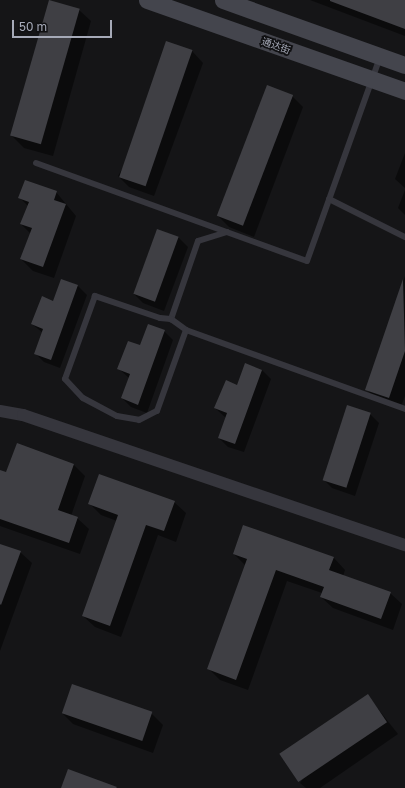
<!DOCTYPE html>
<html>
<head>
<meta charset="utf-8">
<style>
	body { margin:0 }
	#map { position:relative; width:405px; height:788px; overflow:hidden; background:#151517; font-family:"Golos Text","Noto Sans SC",sans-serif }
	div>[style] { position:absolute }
	.shadow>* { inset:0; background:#0007 }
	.building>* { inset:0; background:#3f3f44; transform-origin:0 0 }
	.service>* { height:6px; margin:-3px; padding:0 3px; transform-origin:3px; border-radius:3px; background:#36363d }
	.minor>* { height:12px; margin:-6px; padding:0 6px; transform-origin:6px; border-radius:6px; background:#36363d }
	.secondary>* { height:17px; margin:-8.5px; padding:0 8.5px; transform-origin:8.5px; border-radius:8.5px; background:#44454d }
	span { translate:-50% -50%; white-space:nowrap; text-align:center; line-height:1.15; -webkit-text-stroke:3.5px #101012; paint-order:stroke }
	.street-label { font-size:10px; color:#a6aab8 }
	.scale { position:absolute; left:12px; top:20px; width:100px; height:18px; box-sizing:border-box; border:2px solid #a6aab8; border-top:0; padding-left:5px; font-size:12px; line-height:14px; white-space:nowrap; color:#a6aab8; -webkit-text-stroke:3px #101012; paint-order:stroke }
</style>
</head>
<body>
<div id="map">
	<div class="shadow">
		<i style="clip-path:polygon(310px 0,405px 0,405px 36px)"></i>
		<i style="clip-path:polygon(79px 10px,91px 21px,53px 156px,24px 148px,12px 136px)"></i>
		<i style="clip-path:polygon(192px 51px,203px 63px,154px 196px,129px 187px,118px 176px)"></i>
		<i style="clip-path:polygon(292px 96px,303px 107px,254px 237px,229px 227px,218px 216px)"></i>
		<i style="clip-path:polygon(405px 153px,405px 188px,395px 179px)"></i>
		<i style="clip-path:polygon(405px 190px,405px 215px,398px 208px)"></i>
		<i style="clip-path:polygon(56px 192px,76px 216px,54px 278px,33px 271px,21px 259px,31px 234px,21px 224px,28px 206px,20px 198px)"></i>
		<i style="clip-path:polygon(157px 230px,179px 238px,188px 247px,164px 311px,143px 303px,134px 294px)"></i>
		<i style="clip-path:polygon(405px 276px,405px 396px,400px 409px,378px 401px,367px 390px)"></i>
		<i style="clip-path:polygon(62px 280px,78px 286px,87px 295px,60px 368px,44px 362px,35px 353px,43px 333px,32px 324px,54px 302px)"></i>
		<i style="clip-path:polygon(164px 331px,173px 340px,147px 413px,131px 407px,122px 398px,129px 378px,118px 368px,140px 347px)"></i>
		<i style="clip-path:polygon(262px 370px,271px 379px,244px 452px,228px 447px,219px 438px,226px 418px,215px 408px,238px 386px)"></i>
		<i style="clip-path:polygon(370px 414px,379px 423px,355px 496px,332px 488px,323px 479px)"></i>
		<i style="clip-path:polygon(17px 444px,74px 465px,85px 476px,71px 516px,77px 518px,89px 529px,80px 554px,0 526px,0 471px,7px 473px)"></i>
		<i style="clip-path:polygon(174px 502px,186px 513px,176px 542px,158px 535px,121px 637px,95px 627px,83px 616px,117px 521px,101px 515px,89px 503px)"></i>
		<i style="clip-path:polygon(0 545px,20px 552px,32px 563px,0 651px)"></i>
		<i style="clip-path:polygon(234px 554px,334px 558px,345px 570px,343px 576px,390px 593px,402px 604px,393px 630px,333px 608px,321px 597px,322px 593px,287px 581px,248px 690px,220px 680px,209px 669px,246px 566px)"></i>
		<i style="clip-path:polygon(367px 695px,398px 734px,320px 788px,306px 788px,300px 783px)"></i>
		<i style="clip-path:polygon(62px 713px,151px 713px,163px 725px,153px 753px,73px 724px)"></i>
	</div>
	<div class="building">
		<i style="left:49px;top:0;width:32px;height:141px;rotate:16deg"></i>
		<i style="clip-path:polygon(330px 0,405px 0,405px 29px,330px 1px)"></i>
		<i style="left:166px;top:41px;width:28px;height:144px;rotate:19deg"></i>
		<i style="left:267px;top:85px;width:28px;height:140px;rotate:21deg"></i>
		<i style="clip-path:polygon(25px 180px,57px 191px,54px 200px,66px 204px,43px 267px,20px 259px,32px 228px,20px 224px,29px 202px,18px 198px)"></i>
		<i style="left:157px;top:229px;width:23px;height:69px;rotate:20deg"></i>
		<i style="clip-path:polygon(61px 279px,78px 285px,51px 360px,34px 354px,43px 329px,31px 324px,42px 296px,53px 301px)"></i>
		<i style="clip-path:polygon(403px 279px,405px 351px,389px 398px,365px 390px)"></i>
		<i style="clip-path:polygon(148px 324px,165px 330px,138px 405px,121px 398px,130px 374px,117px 369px,128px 341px,140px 345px)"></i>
		<i style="clip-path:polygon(245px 363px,262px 370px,235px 444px,218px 438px,227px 413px,214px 408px,226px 380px,237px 385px)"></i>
		<i style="left:347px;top:405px;width:25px;height:79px;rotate:18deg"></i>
		<i style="clip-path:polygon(17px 443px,74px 464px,58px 510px,78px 517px,69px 543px,0 519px,0 470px,6px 472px)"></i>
		<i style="clip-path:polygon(99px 474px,175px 501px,164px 531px,146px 525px,110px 626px,82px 616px,118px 515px,88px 504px)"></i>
		<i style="clip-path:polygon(243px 525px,334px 557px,329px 570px,391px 592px,381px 619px,320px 597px,324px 587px,276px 570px,236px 680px,207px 669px,247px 559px,233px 554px)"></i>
		<i style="clip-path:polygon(0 544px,21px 551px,1px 605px,0 604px)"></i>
		<i style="left:72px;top:684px;width:85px;height:31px;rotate:19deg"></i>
		<i style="left:368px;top:694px;width:34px;height:107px;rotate:56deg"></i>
		<i style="clip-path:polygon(68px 769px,117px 787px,116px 788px,61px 788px)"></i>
	</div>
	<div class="service">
		<i style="left:36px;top:163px;width:288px;rotate:19.9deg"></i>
		<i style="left:307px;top:261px;width:217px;rotate:-70.3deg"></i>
		<i style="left:329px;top:199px;width:85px;rotate:26.6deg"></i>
		<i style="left:227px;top:232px;width:30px;rotate:163deg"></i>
		<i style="left:198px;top:241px;width:83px;rotate:109.1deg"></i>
		<i style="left:171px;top:319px;width:19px;rotate:36deg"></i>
		<i style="left:186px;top:330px;width:233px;rotate:19.8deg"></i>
		<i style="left:171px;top:319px;width:11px;rotate:-175deg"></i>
		<i style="left:160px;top:318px;width:69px;rotate:-161.3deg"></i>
		<i style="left:95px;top:296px;width:88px;rotate:109.9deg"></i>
		<i style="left:65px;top:379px;width:26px;rotate:47deg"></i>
		<i style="left:83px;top:398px;width:38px;rotate:28deg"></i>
		<i style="left:117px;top:416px;width:22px;rotate:10deg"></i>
		<i style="left:139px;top:420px;width:20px;rotate:-27deg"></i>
		<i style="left:157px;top:411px;width:86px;rotate:-70.3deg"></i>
	</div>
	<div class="minor">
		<i style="left:0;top:411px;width:23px;rotate:10deg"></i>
		<i style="left:23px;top:415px;width:404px;rotate:18.8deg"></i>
	</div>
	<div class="secondary">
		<i style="left:147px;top:0;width:274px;rotate:19.4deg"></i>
		<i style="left:223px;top:0;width:193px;rotate:19.7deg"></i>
	</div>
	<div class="street-label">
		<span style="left:276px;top:46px;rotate:20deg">通达街</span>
	</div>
	<div class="scale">50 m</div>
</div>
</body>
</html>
